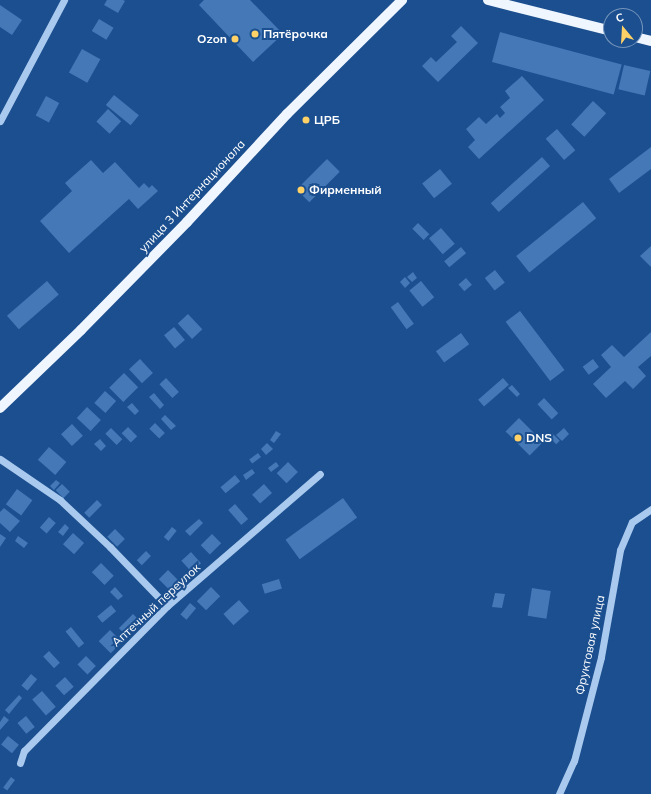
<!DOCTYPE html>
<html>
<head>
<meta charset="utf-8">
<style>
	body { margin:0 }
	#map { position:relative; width:651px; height:794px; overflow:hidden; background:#1b4f8f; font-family:Mulish,sans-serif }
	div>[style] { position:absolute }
	.building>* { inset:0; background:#4478b7; transform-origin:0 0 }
	.minor>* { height:7px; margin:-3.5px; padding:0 3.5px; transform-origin:3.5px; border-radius:3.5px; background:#a9c9ee }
	.major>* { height:10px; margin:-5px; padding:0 5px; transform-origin:5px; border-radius:5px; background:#f0f6ff }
	.dots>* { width:11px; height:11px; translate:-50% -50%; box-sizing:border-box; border:2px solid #1b4f8f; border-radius:50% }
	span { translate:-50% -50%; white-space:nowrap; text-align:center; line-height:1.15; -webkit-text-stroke:4px #1b4f8f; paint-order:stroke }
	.poi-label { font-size:12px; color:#fff; font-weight:700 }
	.left { translate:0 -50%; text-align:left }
	.right { translate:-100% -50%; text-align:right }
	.street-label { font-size:12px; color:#fff }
	.north { position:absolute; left:603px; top:8px; width:40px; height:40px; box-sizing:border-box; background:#1b4f8f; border:1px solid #7695bc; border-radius:50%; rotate:342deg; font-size:11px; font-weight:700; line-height:16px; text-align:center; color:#fff }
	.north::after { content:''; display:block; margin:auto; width:14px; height:18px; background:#ffd166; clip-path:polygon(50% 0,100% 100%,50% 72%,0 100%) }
</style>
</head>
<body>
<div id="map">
	<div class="building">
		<i style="clip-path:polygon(107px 0,123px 0,125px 1px,118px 13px,104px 5px)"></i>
		<i style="clip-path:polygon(204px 0,250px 0,283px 34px,253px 62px,199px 5px)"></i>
		<i style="clip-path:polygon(0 5px,22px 20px,12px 35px,0 27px)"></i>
		<i style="left:99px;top:19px;width:17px;height:14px;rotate:31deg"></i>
		<i style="clip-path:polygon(461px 26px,478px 43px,438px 82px,422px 66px,431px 57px,436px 62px,457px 42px,451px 36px)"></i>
		<i style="left:500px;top:32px;width:126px;height:31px;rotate:15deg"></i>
		<i style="left:82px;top:49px;width:21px;height:27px;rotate:29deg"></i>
		<i style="left:624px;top:65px;width:27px;height:25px;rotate:13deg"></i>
		<i style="clip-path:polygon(522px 76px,544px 100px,479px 159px,468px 147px,475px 140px,466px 129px,479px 117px,486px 124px,497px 114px,500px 118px,505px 113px,500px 107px,510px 98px,505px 91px)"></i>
		<i style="left:114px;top:95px;width:32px;height:13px;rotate:39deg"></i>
		<i style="left:46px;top:96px;width:15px;height:22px;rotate:28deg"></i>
		<i style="left:593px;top:101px;width:18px;height:32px;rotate:43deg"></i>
		<i style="left:108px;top:109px;width:18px;height:17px;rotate:43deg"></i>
		<i style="left:557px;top:129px;width:28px;height:15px;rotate:49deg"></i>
		<i style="clip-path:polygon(651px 147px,651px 169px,619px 193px,609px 179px)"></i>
		<i style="left:542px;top:157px;width:12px;height:69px;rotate:48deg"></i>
		<i style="left:327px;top:159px;width:18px;height:43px;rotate:45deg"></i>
		<i style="clip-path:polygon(91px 160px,103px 173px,115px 162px,139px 188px,144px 183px,149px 188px,152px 185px,158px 191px,138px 209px,129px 199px,69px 253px,40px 221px,72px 191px,65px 183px)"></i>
		<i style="left:440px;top:169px;width:19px;height:23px;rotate:51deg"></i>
		<i style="left:583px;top:202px;width:21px;height:86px;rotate:51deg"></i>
		<i style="left:418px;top:223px;width:16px;height:8px;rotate:45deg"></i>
		<i style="left:441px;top:228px;width:21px;height:16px;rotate:49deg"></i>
		<i style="clip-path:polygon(651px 246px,651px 267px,640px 256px)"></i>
		<i style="left:461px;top:247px;width:8px;height:22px;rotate:50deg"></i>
		<i style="left:495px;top:270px;width:16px;height:13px;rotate:52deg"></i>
		<i style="clip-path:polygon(413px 272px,417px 278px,412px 282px,407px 277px)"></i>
		<i style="clip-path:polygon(405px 277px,410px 283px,405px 288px,400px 282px)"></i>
		<i style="left:466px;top:278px;width:9px;height:10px;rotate:49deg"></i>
		<i style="left:47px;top:281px;width:18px;height:53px;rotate:49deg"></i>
		<i style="left:421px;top:281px;width:21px;height:15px;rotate:51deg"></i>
		<i style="left:398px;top:302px;width:27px;height:9px;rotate:54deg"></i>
		<i style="left:520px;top:311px;width:74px;height:18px;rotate:53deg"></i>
		<i style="left:188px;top:314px;width:21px;height:14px;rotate:47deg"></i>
		<i style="left:174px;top:327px;width:17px;height:13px;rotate:50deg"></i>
		<i style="clip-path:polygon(651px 332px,651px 356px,638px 367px,646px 376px,633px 389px,625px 381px,606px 398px,593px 384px,611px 367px,601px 355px,612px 345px,624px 357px)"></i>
		<i style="left:461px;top:333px;width:14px;height:31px;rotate:54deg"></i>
		<i style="left:140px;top:359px;width:19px;height:15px;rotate:47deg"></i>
		<i style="left:593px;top:359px;width:10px;height:13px;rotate:53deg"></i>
		<i style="left:124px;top:373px;width:20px;height:21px;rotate:45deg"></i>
		<i style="left:166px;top:378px;width:19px;height:9px;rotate:47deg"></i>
		<i style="left:503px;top:378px;width:9px;height:33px;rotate:49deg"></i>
		<i style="clip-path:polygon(512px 385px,520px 394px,517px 397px,508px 388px)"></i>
		<i style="left:105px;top:391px;width:15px;height:16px;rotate:42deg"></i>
		<i style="clip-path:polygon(154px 393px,164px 405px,160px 409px,149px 397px)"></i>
		<i style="left:544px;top:398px;width:21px;height:9px;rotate:47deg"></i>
		<i style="clip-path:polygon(132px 403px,139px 411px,135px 415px,127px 407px)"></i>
		<i style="left:87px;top:407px;width:19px;height:15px;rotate:43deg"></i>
		<i style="clip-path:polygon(165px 415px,176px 426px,171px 430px,161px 419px)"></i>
		<i style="left:519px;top:418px;width:34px;height:19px;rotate:45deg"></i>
		<i style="left:155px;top:423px;width:14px;height:8px;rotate:45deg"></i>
		<i style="left:72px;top:424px;width:16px;height:15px;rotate:47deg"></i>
		<i style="left:128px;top:427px;width:13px;height:9px;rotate:45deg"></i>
		<i style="left:111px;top:428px;width:16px;height:8px;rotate:45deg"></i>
		<i style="clip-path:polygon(564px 428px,569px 434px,562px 441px,556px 435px)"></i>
		<i style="clip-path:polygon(276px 431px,281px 434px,274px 443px,270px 440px)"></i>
		<i style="left:552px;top:433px;width:11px;height:5px;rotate:45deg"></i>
		<i style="clip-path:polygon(100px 439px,106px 446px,101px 451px,94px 444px)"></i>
		<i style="clip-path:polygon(267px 443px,273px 449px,266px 455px,261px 449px)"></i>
		<i style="left:49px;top:447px;width:23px;height:17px;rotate:41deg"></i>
		<i style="left:258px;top:453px;width:5px;height:11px;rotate:53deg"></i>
		<i style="left:276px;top:462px;width:5px;height:10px;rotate:53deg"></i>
		<i style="left:288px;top:462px;width:14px;height:16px;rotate:45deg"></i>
		<i style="clip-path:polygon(252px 469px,255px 473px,246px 480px,243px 475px)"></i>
		<i style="left:235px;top:475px;width:8px;height:19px;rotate:50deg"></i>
		<i style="clip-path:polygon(56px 480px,60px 483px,54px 490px,50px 486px)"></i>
		<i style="left:62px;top:484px;width:11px;height:9px;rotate:45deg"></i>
		<i style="left:264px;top:484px;width:12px;height:16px;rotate:48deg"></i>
		<i style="left:17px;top:489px;width:19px;height:19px;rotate:36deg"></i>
		<i style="left:343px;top:498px;width:24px;height:71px;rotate:54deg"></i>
		<i style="left:97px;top:500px;width:7px;height:18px;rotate:45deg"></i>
		<i style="left:235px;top:504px;width:20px;height:9px;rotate:49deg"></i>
		<i style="clip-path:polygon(4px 508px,20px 521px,10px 532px,0 523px,0 512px)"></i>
		<i style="left:49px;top:517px;width:9px;height:14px;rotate:41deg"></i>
		<i style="clip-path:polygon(199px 519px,203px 523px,190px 536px,185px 531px)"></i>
		<i style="clip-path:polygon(65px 524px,69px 528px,63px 536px,58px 532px)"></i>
		<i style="left:172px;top:527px;width:6px;height:13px;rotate:39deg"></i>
		<i style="left:115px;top:529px;width:14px;height:11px;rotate:45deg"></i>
		<i style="left:73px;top:533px;width:15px;height:15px;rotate:42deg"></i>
		<i style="clip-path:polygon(0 534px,6px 538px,0 547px)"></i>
		<i style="left:212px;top:534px;width:13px;height:16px;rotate:45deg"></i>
		<i style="clip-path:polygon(18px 536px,28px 543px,24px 548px,15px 541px)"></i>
		<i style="left:146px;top:551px;width:7px;height:13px;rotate:45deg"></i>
		<i style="left:191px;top:552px;width:15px;height:13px;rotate:48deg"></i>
		<i style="left:101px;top:563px;width:18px;height:13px;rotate:45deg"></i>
		<i style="left:168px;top:570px;width:17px;height:13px;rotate:45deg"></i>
		<i style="left:279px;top:579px;width:10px;height:18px;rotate:73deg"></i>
		<i style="clip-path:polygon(115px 587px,123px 596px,118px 600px,110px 592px)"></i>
		<i style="left:211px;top:587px;width:13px;height:20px;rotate:45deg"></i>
		<i style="left:532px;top:588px;width:19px;height:28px;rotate:9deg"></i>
		<i style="clip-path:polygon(495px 593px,505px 594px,502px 608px,492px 607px)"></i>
		<i style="left:239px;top:600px;width:15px;height:21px;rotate:48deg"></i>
		<i style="left:190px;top:603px;width:8px;height:15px;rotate:40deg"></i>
		<i style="left:111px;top:605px;width:8px;height:18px;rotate:50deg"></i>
		<i style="left:133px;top:614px;width:13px;height:20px;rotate:45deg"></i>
		<i style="left:71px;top:627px;width:21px;height:7px;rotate:51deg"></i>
		<i style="left:110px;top:630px;width:17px;height:16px;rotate:45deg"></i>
		<i style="left:49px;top:651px;width:16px;height:8px;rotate:47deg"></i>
		<i style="left:86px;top:656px;width:14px;height:12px;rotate:45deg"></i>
		<i style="left:31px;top:674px;width:8px;height:15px;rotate:40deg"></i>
		<i style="left:65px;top:677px;width:13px;height:13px;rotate:48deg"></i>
		<i style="left:42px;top:691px;width:21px;height:13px;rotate:49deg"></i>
		<i style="clip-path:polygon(19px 695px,22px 698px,9px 714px,5px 710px)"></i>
		<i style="clip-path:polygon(4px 716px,9px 720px,0 730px,0 722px)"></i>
		<i style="left:26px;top:716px;width:14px;height:11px;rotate:51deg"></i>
		<i style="left:8px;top:736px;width:14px;height:11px;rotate:39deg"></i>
		<i style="left:11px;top:777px;width:5px;height:13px;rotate:37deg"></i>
	</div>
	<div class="minor">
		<i style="left:0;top:121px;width:137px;rotate:-62.1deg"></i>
		<i style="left:0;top:459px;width:73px;rotate:34.3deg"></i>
		<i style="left:60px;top:500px;width:69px;rotate:43.2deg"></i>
		<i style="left:110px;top:547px;width:82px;rotate:46deg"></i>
		<i style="left:20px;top:763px;width:13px;rotate:-72deg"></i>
		<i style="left:24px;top:751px;width:204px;rotate:-45.4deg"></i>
		<i style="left:167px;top:606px;width:202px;rotate:-40.8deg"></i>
		<i style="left:559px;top:794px;width:36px;rotate:-66deg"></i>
		<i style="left:574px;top:761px;width:107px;rotate:-75.4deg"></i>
		<i style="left:601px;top:657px;width:109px;rotate:-79.9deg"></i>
		<i style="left:620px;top:550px;width:30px;rotate:-67deg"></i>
		<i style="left:632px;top:522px;width:23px;rotate:-34deg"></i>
	</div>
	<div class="major">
		<i style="left:488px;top:0;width:127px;rotate:14.1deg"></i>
		<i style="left:635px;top:37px;width:16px;rotate:14deg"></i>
		<i style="left:0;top:408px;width:112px;rotate:-43.9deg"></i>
		<i style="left:81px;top:330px;width:151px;rotate:-45.5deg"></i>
		<i style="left:187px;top:222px;width:147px;rotate:-47.2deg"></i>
		<i style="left:287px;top:114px;width:162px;rotate:-44.7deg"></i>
	</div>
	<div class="dots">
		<i style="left:255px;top:34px;background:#ffd166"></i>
		<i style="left:235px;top:39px;background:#ffd166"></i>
		<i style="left:306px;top:120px;background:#ffd166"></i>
		<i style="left:301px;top:190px;background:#ffd166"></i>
		<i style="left:518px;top:438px;background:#ffd166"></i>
	</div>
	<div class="poi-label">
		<span class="left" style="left:263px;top:34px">Пятёрочка</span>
		<span class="right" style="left:227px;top:39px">Ozon</span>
		<span class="left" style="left:314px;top:120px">ЦРБ</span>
		<span class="left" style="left:309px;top:190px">Фирменный</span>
		<span class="left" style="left:526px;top:438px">DNS</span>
	</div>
	<div class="street-label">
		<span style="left:192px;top:196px;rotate:-47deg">улица 3 Интернационала</span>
		<span style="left:156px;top:605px;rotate:-43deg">Аптечный переулок</span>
		<span style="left:590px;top:645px;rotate:-78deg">Фруктовая улица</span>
	</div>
	<div class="north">С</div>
</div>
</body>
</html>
